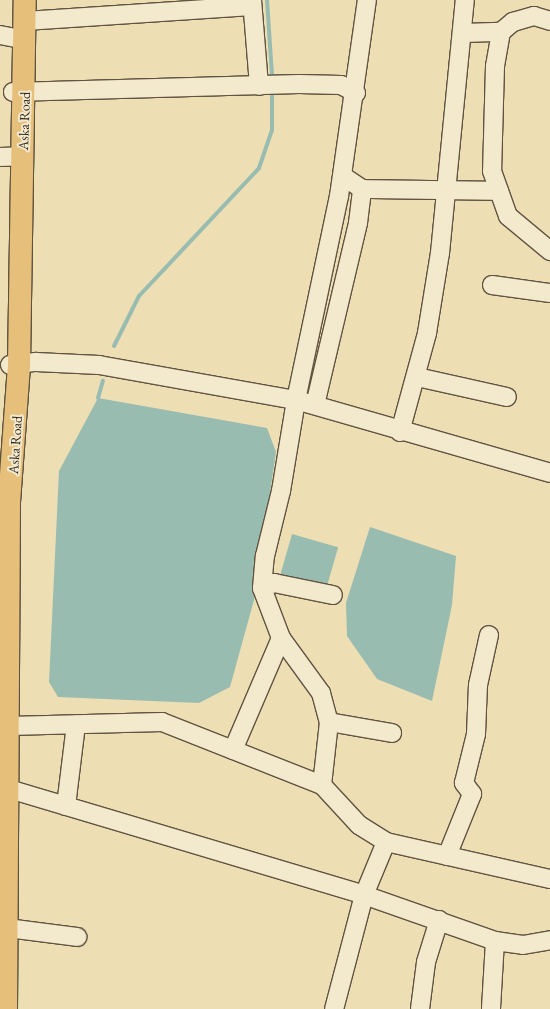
<!DOCTYPE html>
<html>
<head>
<meta charset="utf-8">
<style>
	body { margin:0 }
	#map { position:relative; width:550px; height:1009px; overflow:hidden; background:#eddeb4; font-family:"EB Garamond",serif }
	div>[style] { position:absolute }
	.water>* { inset:0; background:#99bcb1; transform-origin:0 0 }
	.stream>* { height:4px; margin:-2px; padding:0 2px; transform-origin:2px; border-radius:2px; background:#99bcb1 }
	.roads { filter:drop-shadow(1px 0 #605341) drop-shadow(-1px 0 #605341) drop-shadow(0 1px #605341) drop-shadow(0 -1px #605341) }
	.minor>* { height:18px; margin:-9px; padding:0 9px; transform-origin:9px; border-radius:9px; background:#f3eace }
	.highway>* { height:22px; margin:-11px; padding:0 11px; transform-origin:11px; border-radius:11px; background:#e6bf7a }
	span { translate:-50% -50%; white-space:nowrap; text-align:center; line-height:1.15; -webkit-text-stroke:4px #f3eace; paint-order:stroke }
	.street-label { font-size:14px; color:#31251b }
</style>
</head>
<body>
<div id="map">
	<div class="water">
		<i style="clip-path:polygon(98px 398px,267px 428px,276px 452px,254px 600px,230px 687px,199px 703px,58px 697px,49px 682px,59px 471px)"></i>
		<i style="clip-path:polygon(370px 527px,456px 556px,452px 605px,432px 701px,377px 679px,347px 636px,346px 603px)"></i>
		<i style="left:292px;top:534px;width:48px;height:46px;rotate:16deg"></i>
	</div>
	<div class="stream">
		<i style="left:267px;top:0;width:75px;rotate:86.2deg"></i>
		<i style="left:114px;top:346px;width:56px;rotate:-63.4deg"></i>
		<i style="left:139px;top:296px;width:175px;rotate:-46.8deg"></i>
		<i style="left:259px;top:168px;width:40px;rotate:-71.1deg"></i>
		<i style="left:272px;top:130px;width:35px;rotate:-90deg"></i>
		<i style="left:98px;top:398px;width:18px;rotate:-74deg"></i>
	</div>
	<div class="roads">
		<div class="minor">
			<i style="left:252px;top:0;width:86px;rotate:85.3deg"></i>
			<i style="left:25px;top:21px;width:227px;rotate:-3.8deg"></i>
			<i style="left:501px;top:32px;width:35px;rotate:100deg"></i>
			<i style="left:495px;top:66px;width:105px;rotate:91.6deg"></i>
			<i style="left:492px;top:171px;width:48px;rotate:70.4deg"></i>
			<i style="left:508px;top:216px;width:55px;rotate:39.8deg"></i>
			<i style="left:464px;top:33px;width:37px;rotate:-2deg"></i>
			<i style="left:501px;top:32px;width:16px;rotate:-40deg"></i>
			<i style="left:513px;top:22px;width:22px;rotate:-16deg"></i>
			<i style="left:534px;top:16px;width:17px;rotate:17deg"></i>
			<i style="left:0;top:35px;width:25px;rotate:11deg"></i>
			<i style="left:13px;top:92px;width:286px;rotate:-1.6deg"></i>
			<i style="left:299px;top:84px;width:42px;rotate:1.4deg"></i>
			<i style="left:341px;top:85px;width:17px;rotate:28deg"></i>
			<i style="left:0;top:157px;width:23px;rotate:-2deg"></i>
			<i style="left:362px;top:189px;width:137px;rotate:0.8deg"></i>
			<i style="left:492px;top:285px;width:59px;rotate:7.9deg"></i>
			<i style="left:10px;top:365px;width:26px;rotate:-7deg"></i>
			<i style="left:36px;top:362px;width:63px;rotate:2.7deg"></i>
			<i style="left:99px;top:365px;width:200px;rotate:10.1deg"></i>
			<i style="left:296px;top:400px;width:264px;rotate:16deg"></i>
			<i style="left:417px;top:377px;width:92px;rotate:12.5deg"></i>
			<i style="left:315px;top:405px;width:187px;rotate:-76.7deg"></i>
			<i style="left:358px;top:223px;width:34px;rotate:-83deg"></i>
			<i style="left:362px;top:189px;width:23px;rotate:-146deg"></i>
			<i style="left:400px;top:432px;width:103px;rotate:-74.7deg"></i>
			<i style="left:427px;top:333px;width:81px;rotate:-80.8deg"></i>
			<i style="left:440px;top:253px;width:254px;rotate:-84.4deg"></i>
			<i style="left:262px;top:588px;width:13px;rotate:-23deg"></i>
			<i style="left:274px;top:583px;width:60px;rotate:11.5deg"></i>
			<i style="left:281px;top:638px;width:68px;rotate:54deg"></i>
			<i style="left:321px;top:693px;width:30px;rotate:75deg"></i>
			<i style="left:329px;top:722px;width:63px;rotate:96.3deg"></i>
			<i style="left:329px;top:722px;width:64px;rotate:9.9deg"></i>
			<i style="left:9px;top:726px;width:153px;rotate:-1.5deg"></i>
			<i style="left:162px;top:722px;width:172px;rotate:21.5deg"></i>
			<i style="left:322px;top:785px;width:54px;rotate:47.2deg"></i>
			<i style="left:359px;top:825px;width:32px;rotate:32deg"></i>
			<i style="left:386px;top:842px;width:168px;rotate:12.7deg"></i>
			<i style="left:233px;top:750px;width:122px;rotate:-66.8deg"></i>
			<i style="left:281px;top:638px;width:53px;rotate:-110.8deg"></i>
			<i style="left:262px;top:588px;width:32px;rotate:-85deg"></i>
			<i style="left:265px;top:556px;width:67px;rotate:-76.2deg"></i>
			<i style="left:281px;top:491px;width:92px;rotate:-80.6deg"></i>
			<i style="left:296px;top:400px;width:208px;rotate:-78.1deg"></i>
			<i style="left:339px;top:196px;width:198px;rotate:-81.9deg"></i>
			<i style="left:9px;top:789px;width:370px;rotate:16.6deg"></i>
			<i style="left:364px;top:895px;width:118px;rotate:104.7deg"></i>
			<i style="left:66px;top:806px;width:82px;rotate:-83deg"></i>
			<i style="left:386px;top:842px;width:57px;rotate:112.5deg"></i>
			<i style="left:364px;top:895px;width:139px;rotate:19.3deg"></i>
			<i style="left:495px;top:941px;width:68px;rotate:93.4deg"></i>
			<i style="left:447px;top:856px;width:67px;rotate:-68deg"></i>
			<i style="left:472px;top:794px;width:14px;rotate:-126deg"></i>
			<i style="left:464px;top:783px;width:50px;rotate:-76.2deg"></i>
			<i style="left:476px;top:734px;width:49px;rotate:-87.7deg"></i>
			<i style="left:478px;top:685px;width:51px;rotate:-77.6deg"></i>
			<i style="left:8px;top:928px;width:70px;rotate:7.4deg"></i>
			<i style="left:495px;top:941px;width:28px;rotate:8deg"></i>
			<i style="left:523px;top:945px;width:27px;rotate:-10deg"></i>
			<i style="left:420px;top:1009px;width:47px;rotate:-82.7deg"></i>
			<i style="left:426px;top:962px;width:44px;rotate:-72.8deg"></i>
		</div>
		<div class="highway">
			<i style="left:6px;top:1009px;width:507px;rotate:-89.66deg"></i>
			<i style="left:9px;top:502px;width:137px;rotate:-85.8deg"></i>
			<i style="left:19px;top:365px;width:365px;rotate:-89.1deg"></i>
		</div>
	</div>
	<div class="street-label">
		<span style="left:24px;top:121px;rotate:-88deg">Aska Road</span>
		<span style="left:15px;top:445px;rotate:-86deg">Aska Road</span>
	</div>
</div>
</body>
</html>
